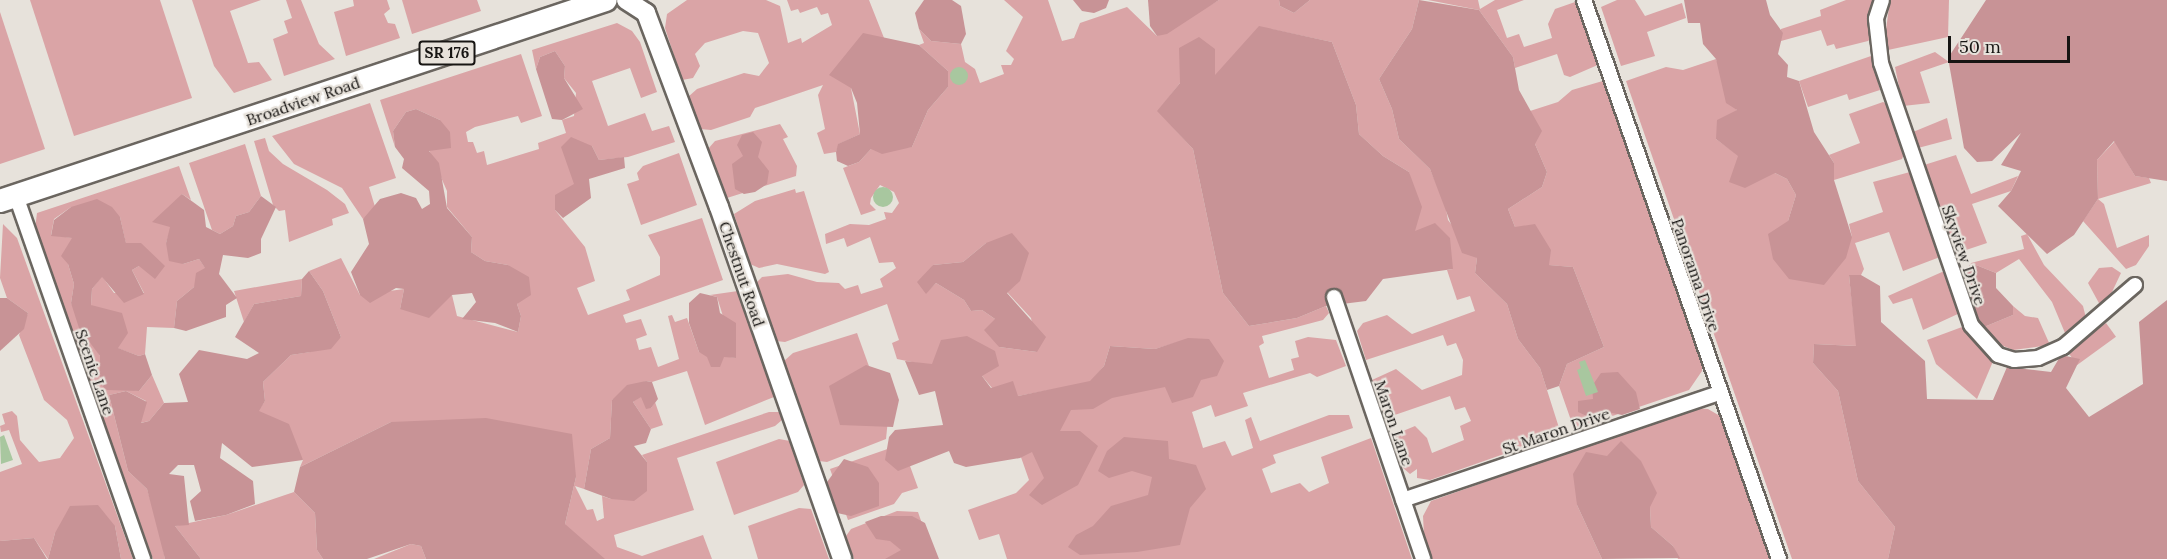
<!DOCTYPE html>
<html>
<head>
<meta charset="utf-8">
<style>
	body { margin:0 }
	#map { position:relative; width:2167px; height:559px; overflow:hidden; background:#e7e2db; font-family:Lora,serif }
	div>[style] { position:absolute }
	.green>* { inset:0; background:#daa4a6; transform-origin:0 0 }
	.forest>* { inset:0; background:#c89396 }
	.water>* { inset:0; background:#a8c79f }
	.round { border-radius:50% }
	.roads { filter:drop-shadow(2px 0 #6b6660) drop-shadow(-2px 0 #6b6660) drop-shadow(0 2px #6b6660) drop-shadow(0 -2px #6b6660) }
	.minor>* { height:14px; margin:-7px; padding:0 7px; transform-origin:7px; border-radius:7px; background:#fff }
	.tertiary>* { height:18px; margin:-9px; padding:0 9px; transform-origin:9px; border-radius:9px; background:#fff }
	.primary>* { height:22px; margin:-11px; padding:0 11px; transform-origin:11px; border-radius:11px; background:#fff }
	span { translate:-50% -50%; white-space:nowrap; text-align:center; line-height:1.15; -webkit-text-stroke:4.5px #e7e2db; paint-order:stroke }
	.shield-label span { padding:2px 4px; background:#e7e2db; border:2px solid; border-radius:4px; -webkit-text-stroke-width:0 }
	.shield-label { font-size:15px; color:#171513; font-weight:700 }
	.street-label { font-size:16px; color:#171513 }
	.scale { position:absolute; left:1948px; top:36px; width:122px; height:27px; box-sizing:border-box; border:3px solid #171513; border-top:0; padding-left:8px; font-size:18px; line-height:21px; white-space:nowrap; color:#171513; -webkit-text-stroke:4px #e7e2db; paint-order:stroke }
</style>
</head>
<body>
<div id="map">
	<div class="green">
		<i style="clip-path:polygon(30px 0,160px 0,192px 98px,74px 136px)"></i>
		<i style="clip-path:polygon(192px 0,261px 0,230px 11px,248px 63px,259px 62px,272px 80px,234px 93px,214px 66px)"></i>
		<i style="clip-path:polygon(286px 0,301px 0,319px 44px,335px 59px,284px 76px,273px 39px,288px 33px,284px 21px,292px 18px)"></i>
		<i style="clip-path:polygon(353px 0,387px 0,390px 9px,384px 14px,388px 23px,395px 24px,400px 38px,346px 56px,334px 12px,354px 6px)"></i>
		<i style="clip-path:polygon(402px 0,477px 0,481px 11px,412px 34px)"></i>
		<i style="clip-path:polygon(687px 0,766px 0,780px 6px,788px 43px,801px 38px,802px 43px,832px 25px,828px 13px,821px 15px,817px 7px,800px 13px,798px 9px,791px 11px,787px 0,869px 0,886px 43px,851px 88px,860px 134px,839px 144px,836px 152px,824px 154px,817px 133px,825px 129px,818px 95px,823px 85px,755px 108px,750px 117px,711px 130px,700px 129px,688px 97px,697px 89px,744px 73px,759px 76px,769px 63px,758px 33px,743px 31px,705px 43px,695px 54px,700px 66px,693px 78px,682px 80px,665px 28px,667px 14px)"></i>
		<i style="clip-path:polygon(evenodd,1004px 0,1048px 0,1062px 41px,1074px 38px,1080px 23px,1127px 7px,1157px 36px,1219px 0,1279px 0,1280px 6px,1294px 13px,1310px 0,1419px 0,1412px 29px,1379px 79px,1392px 109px,1399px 139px,1430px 169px,1445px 204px,1448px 220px,1477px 258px,1475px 273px,1507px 304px,1518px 339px,1540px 368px,1561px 434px,1430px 480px,1417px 478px,1417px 469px,1410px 474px,1402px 467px,1391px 436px,1415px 426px,1427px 438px,1432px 453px,1464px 440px,1460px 426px,1471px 421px,1465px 407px,1455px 410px,1450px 396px,1386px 418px,1372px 380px,1396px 369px,1422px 390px,1462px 375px,1463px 360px,1456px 343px,1447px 346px,1443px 335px,1366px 360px,1357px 331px,1363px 323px,1387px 315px,1412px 334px,1475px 311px,1470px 296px,1457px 300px,1447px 270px,1453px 269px,1415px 232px,1409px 172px,1383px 156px,1359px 134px,1356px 105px,1332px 42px,1260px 27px,1215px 76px,1180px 83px,1158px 111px,1193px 149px,1223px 293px,1249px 326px,1297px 318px,1326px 306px,1329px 313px,1323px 320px,1262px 336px,1264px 343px,1259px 346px,1269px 378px,1294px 370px,1291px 359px,1299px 357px,1295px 341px,1308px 337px,1336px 340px,1346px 366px,1317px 377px,1310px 373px,1243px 393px,1248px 406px,1215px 417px,1211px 405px,1192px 412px,1203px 448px,1225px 441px,1232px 456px,1253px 448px,1245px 420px,1251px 417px,1260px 441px,1329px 415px,1349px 415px,1353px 428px,1273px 455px,1276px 463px,1262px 469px,1271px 493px,1300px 483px,1309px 492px,1329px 483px,1321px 457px,1371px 438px,1412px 559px,1007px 559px,999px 534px,979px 540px,968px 510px,1016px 493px,1029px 480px,1004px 409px,1071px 386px,1018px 396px,992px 388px,982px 376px,897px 359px,892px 343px,899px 340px,887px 304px,785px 342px,776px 341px,757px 282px,762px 277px,788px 274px,817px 282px,839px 283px,845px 289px,858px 285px,861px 294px,883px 287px,880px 279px,896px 268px,893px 262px,879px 263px,870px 237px,847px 247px,844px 238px,826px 244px,825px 234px,850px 224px,869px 225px,886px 219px,884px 212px,892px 213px,899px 203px,894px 192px,880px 185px,871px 198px,870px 204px,876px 210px,861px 215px,843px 168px,859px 162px,871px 149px,912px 147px,928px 110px,948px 87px,948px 71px,919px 45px,924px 43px,919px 29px,931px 41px,961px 44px,965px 62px,975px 69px,980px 83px,1004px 74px,1001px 65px,1011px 65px,1014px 59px,1006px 51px,1023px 17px,1004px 0,986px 243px,1007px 292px,1031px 318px,1037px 352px,999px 347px,995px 319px,982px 310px,971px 311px,964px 300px,936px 283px,926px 293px,933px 265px,963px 262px,986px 243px,1004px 0,1188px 339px,1093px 379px,1104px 366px,1110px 346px,1155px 349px,1188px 339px)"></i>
		<i style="clip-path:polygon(1428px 0,1478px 0,1480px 9px,1495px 0,1524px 0,1497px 10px,1507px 38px,1519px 34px,1524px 47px,1552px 38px,1548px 24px,1555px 9px,1578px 1px,1600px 64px,1570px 77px,1564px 75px,1557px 54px,1515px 68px,1513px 57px,1479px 10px)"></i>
		<i style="clip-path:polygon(1617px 0,1635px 0,1645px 16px,1682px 3px,1686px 18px,1647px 32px,1655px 56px,1621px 66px,1601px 7px)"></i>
		<i style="clip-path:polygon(1846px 0,1873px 0,1871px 38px,1868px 41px,1836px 49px,1834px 44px,1827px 46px,1821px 30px,1781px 41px,1781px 29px,1821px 16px,1820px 10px)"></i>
		<i style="clip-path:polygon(1890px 0,1949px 0,1948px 37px,1888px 50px,1885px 37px)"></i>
		<i style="clip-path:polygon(0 12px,45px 149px,0 164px)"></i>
		<i style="clip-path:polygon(617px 23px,632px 31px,640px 42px,657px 92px,641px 98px,630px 68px,592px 81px,608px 126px,645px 113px,652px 131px,669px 126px,675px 142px,628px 157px,599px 160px,592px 146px,575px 184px,555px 210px,585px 247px,595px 281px,577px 288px,588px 315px,630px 300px,626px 290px,660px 275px,660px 257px,648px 235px,702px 218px,723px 280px,623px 315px,626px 323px,641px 319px,647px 335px,636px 339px,639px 350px,651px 347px,658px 367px,679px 359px,668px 316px,672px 315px,675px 322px,687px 318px,699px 352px,736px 358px,717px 297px,710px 295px,738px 291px,774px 397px,705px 425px,687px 371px,652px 382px,646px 381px,612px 400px,610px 438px,591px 449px,584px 489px,575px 486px,587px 510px,593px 509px,597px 521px,604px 518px,602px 496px,611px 499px,647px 462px,642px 455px,769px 412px,780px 412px,782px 420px,775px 426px,677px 458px,694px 510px,614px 535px,617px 547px,642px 556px,703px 535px,712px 559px,577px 559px,565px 524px,576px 477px,391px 422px,300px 467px,303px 460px,258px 411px,265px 401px,263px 382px,291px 355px,310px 352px,341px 337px,323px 291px,309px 271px,341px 258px,360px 295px,404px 289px,400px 309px,452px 295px,457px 316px,518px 332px,521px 316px,517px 304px,523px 297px,508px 265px,485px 261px,471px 252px,472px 237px,447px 207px,447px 191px,429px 150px,440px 120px,416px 109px,406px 112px,393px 131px,395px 147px,380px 100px,521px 54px,542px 116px,521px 123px,518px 116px,475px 127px,466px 132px,468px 142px,473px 142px,477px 153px,484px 151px,487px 165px,539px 149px,538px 143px,566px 133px,562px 120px,574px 116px,576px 93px,564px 78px,565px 66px,555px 51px,540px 57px,536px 69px,532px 50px)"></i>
		<i style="clip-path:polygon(1935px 52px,1949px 62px,1920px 72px,1930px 103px,1903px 106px,1895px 67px)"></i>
		<i style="clip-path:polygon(1871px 56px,1880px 90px,1849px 100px,1847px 94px,1808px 107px,1799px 81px)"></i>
		<i style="clip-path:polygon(1716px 59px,1737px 111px,1716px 139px,1738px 155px,1787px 179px,1796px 195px,1788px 221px,1852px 237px,1849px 224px,1883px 212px,1873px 182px,1910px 172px,1940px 257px,1903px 271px,1889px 232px,1855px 243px,1864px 269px,1861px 275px,1849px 276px,1857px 346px,1814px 344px,1813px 363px,1838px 391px,1858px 481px,1895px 527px,1888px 559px,1792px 559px,1626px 81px,1666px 67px,1683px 70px)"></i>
		<i style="clip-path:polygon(1606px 80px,1702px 357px,1702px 371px,1689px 390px,1574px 429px,1559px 386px,1567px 364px,1604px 347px,1573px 267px,1548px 265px,1515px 227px,1508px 209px,1542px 187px,1547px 172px,1535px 144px,1530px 111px,1558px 102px,1572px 90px)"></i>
		<i style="clip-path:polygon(1883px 102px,1887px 104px,1904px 154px,1902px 159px,1834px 180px,1834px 163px,1829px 155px,1860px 143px,1849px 114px)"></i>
		<i style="clip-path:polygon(370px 103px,396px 178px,369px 187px,376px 210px,363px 219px,342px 188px,294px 164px,272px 136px)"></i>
		<i style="clip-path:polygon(1947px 118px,1952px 139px,1918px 148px,1913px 132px)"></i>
		<i style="clip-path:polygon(780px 124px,788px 137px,783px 139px,797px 166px,796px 176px,727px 198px,708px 149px,715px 141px)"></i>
		<i style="clip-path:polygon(265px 138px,269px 151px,283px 164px,327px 190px,345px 204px,349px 213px,332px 219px,333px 225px,289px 242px,285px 210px,279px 211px,273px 205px,254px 141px)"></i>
		<i style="clip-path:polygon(2115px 141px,2135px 176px,2149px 178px,2151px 183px,2098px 199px,2104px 204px,2117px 248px,2149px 235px,2149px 246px,2136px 265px,2126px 269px,2083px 221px,2098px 199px,2097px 160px)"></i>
		<i style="clip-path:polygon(245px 144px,261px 196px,249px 212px,236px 216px,233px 226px,220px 234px,212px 230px,189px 163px)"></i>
		<i style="clip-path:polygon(679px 153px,697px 205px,641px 225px,627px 184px,639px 180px,637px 173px,643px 166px)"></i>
		<i style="clip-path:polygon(1956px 155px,1971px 194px,2018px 176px,2011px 191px,1972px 204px,1987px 243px,1954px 254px,1924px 165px)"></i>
		<i style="clip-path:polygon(179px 166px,191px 200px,182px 194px,166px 243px,183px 264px,199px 259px,206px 269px,194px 287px,177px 301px,174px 328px,147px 327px,145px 354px,139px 356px,117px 348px,91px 305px,92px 289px,102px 276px,114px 293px,144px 293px,132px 270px,139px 266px,126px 244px,120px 217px,71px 207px,54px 219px,51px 235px,73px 238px,68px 264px,74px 284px,71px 303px,100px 356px,100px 384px,139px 391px,152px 375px,164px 403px,149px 421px,140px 423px,146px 401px,126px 391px,109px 395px,128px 471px,147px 489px,159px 527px,165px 559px,153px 559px,35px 229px,37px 213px)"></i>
		<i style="clip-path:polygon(795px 189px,796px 193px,804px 191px,829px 272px,825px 274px,777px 264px,759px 268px,750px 264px,734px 214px,755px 201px)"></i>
		<i style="clip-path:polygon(3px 224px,17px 238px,133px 559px,121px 559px,115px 526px,55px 533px,48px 559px,34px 538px,0 541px,0 472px,22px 464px,9px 430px,1px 432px,0 426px,5px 424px,2px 414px,12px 411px,17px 416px,20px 440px,39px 462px,60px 458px,74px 438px,67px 420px,44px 400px,19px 335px,28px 313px,7px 298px,0 278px)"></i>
		<i style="clip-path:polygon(2027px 234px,2044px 265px,2083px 306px,2086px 318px,2065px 333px,2052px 302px,2019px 259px,1996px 273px,1971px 263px,2024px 249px,2021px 236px)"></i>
		<i style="clip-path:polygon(2112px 267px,2121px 273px,2112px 292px,2100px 305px,2088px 283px,2099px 268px)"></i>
		<i style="clip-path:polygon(1942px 272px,1946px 272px,1960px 313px,1923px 330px,1912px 298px,1893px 304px,1888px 296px)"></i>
		<i style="clip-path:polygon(302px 279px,301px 296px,254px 304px,244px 322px,234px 291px)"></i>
		<i style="clip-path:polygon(2013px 306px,2025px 316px,2038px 318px,2050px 345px,2013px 350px,2001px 345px,1984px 327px,2013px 315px)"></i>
		<i style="left:2106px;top:323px;width:17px;height:48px;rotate:54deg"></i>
		<i style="clip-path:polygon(1962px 327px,1994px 359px,1977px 399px,1936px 364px,1927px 340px)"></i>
		<i style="clip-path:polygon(857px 333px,888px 419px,886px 439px,827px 462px,819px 461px,784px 361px,793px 353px)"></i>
		<i style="clip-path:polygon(641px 396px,651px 408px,655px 402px,663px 425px,651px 429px,633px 402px)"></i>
		<i style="clip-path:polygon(1695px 408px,1708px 409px,1720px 416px,1726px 427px,1772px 559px,1678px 559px,1673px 546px,1651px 527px,1650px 507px,1577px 505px,1602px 559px,1432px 559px,1424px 535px,1423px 516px,1431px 501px)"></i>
		<i style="clip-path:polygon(779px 439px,790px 441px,804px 485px,798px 492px,734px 515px,716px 462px)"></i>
		<i style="clip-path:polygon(902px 444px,918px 488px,902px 493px,894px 504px,848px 520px,830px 469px)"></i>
		<i style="clip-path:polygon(294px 492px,315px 513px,317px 550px,323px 559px,201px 559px,175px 526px,226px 515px)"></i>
		<i style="clip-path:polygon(799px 508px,811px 509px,829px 559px,758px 559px,748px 526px)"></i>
		<i style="clip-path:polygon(897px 511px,918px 512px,934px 559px,854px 559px,846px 536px,851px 529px)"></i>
		<i style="clip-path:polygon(411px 544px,421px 546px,426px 559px,374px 559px)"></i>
	</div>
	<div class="forest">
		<i style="clip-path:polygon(924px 0,952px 0,961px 6px,966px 34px,961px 44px,931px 41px,919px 29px,915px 13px)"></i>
		<i style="clip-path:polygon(1073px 0,1109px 0,1106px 8px,1094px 13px,1082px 11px)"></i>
		<i style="clip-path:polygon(1148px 0,1219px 0,1167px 34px,1157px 36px,1150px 26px)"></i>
		<i style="clip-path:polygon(1279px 0,1310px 0,1294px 13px,1280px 6px)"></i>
		<i style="clip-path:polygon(1419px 0,1479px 10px,1513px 57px,1519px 90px,1542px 131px,1535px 144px,1547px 172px,1542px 187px,1508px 209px,1515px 227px,1535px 224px,1551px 250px,1549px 265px,1573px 267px,1604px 347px,1567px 364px,1559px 386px,1547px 390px,1540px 368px,1518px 339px,1507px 304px,1475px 273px,1477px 258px,1462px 253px,1430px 169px,1399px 139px,1392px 109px,1379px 79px,1412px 29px)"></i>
		<i style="clip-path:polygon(1684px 0,1766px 0,1770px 15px,1783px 33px,1778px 54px,1788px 65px,1787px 77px,1799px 81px,1814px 132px,1834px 163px,1834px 180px,1852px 237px,1846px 258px,1824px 285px,1789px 279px,1773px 259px,1768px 234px,1788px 221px,1796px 195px,1787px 179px,1775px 173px,1745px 188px,1729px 182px,1738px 156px,1716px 139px,1717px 120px,1737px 110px,1726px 103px,1716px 59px,1703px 44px,1700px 23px,1688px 23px)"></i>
		<i style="clip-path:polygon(1986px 0,2167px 0,2167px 181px,2135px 176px,2114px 141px,2097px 160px,2098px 199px,2074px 235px,2047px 254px,1998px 206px,2011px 191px,2021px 171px,2001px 165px,2021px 133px,1992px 161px,1977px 162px,1964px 148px,1948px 58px)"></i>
		<i style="clip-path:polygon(1259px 26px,1332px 42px,1356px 105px,1359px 134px,1383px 156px,1409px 172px,1422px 207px,1415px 231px,1435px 223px,1450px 238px,1453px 269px,1383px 279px,1366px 301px,1326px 306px,1297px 318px,1249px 326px,1223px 293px,1193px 149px,1157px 111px,1180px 83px,1179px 48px,1199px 37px,1215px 49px,1215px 75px)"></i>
		<i style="clip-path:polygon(863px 33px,919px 45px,948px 71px,948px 87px,928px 110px,912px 147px,882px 154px,871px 149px,859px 162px,848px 166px,837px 161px,836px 152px,838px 144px,860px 134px,857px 103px,851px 88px,829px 75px)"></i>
		<i style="clip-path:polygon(555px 51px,565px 66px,564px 78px,583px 109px,562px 120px,552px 119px,536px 69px,540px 57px)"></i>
		<i style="clip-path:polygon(416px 109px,440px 120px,450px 132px,451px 148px,429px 151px,439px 163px,447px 208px,472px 237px,471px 252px,485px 261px,508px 265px,529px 277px,531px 295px,517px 304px,521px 316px,518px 332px,495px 323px,462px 319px,476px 302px,472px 293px,452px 295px,429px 318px,400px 309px,404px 289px,396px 288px,370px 303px,360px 295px,351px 272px,369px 244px,363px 219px,380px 199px,401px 193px,416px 198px,422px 209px,430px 204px,429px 191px,402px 168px,404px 159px,395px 147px,393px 131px,406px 112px)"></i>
		<i style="clip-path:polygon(753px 132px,762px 142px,758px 157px,769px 171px,767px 184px,755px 192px,744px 194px,735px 189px,732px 164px,743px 156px,737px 145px,742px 135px)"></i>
		<i style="clip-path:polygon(571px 137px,592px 146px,599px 160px,624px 157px,625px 168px,589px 179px,591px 198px,563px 218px,555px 210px,555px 195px,574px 184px,561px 147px)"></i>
		<i style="clip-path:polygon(182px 194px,204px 210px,206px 227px,220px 234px,233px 226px,236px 216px,249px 212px,261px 196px,276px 207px,261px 239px,261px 253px,248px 258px,223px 255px,219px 274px,237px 298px,226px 305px,226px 317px,186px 331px,174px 328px,177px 301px,194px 287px,196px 273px,205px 268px,199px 259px,183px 264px,169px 261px,166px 243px,170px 227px,152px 222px)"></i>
		<i style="clip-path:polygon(97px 199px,112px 207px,120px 217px,126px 243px,141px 243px,165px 266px,155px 279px,139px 266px,132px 270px,144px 294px,124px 303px,102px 277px,92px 289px,91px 305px,122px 313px,128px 333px,118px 348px,139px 356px,145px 354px,152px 375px,139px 391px,107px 390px,100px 384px,100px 356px,79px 328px,71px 303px,74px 284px,68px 264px,61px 256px,72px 238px,51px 236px,54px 220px,71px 207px)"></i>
		<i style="clip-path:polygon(1012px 233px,1029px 253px,1020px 281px,1007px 293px,1046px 337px,1037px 352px,999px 347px,984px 330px,995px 319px,982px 310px,971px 311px,964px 300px,936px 283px,926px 294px,917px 282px,933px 265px,963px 262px,986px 243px)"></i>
		<i style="clip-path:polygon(1971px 263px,1996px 273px,1996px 288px,2013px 306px,2013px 315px,1984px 327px,1971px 313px,1965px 272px)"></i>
		<i style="clip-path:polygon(309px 271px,323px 291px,341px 337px,331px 349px,291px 355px,263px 382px,265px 401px,259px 411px,289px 424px,303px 460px,252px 467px,222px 443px,220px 458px,253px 481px,255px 504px,226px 515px,195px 521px,190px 501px,201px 491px,194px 465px,178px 465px,169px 474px,184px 476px,189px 525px,175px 526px,201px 559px,165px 559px,147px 489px,128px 471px,109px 395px,126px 391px,147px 402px,141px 423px,149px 421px,164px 403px,188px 402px,179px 374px,199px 350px,247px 359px,259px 353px,235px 337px,254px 304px,301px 296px,302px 279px)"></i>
		<i style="clip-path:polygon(1849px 275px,1861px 275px,1880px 286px,1881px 322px,1925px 361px,1927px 399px,1993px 400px,2007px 367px,2051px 372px,2061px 355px,2080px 359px,2066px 388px,2089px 417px,2143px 384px,2139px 322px,2167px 300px,2167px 559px,1888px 559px,1895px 527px,1858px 481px,1838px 391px,1813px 363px,1814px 344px,1856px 346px)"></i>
		<i style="clip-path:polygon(700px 293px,717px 297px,720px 313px,736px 323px,736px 358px,724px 357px,720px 367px,711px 367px,707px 357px,699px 352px,689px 323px,689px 303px)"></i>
		<i style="clip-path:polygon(0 298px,7px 298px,28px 313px,24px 329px,0 351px)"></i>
		<i style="clip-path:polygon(967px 336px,995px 351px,999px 366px,982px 376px,991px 388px,1013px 381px,1018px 396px,1090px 381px,1104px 366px,1110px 346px,1155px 349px,1188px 338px,1209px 339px,1224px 361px,1217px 376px,1201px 380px,1193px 397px,1172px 403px,1165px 387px,1112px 398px,1093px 409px,1071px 410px,1060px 431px,1080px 431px,1098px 446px,1078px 485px,1042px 505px,1029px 495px,1044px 478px,1032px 452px,1020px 458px,966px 467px,954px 463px,949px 451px,898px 471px,885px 460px,889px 437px,895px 430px,943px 425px,935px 391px,919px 395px,905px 361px,932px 364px,941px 340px)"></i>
		<i style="clip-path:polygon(866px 365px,890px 373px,899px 400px,893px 427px,840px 425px,829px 386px)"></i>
		<i style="clip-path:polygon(1618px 372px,1636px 392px,1640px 409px,1622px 415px,1608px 412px,1589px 417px,1578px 412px,1578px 401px,1593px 399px,1592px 386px,1601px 373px)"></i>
		<i style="clip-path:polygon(646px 381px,652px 382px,658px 399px,651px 408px,646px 409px,641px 397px,633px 402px,651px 429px,646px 443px,634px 446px,647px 462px,647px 491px,634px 501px,611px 499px,584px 489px,591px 449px,610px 438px,612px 400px,627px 385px)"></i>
		<i style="clip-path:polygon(486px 418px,572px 434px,576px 477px,565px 524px,605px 559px,426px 559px,421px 546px,411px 544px,367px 559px,323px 559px,317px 550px,315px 513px,294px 492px,300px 467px,391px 422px)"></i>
		<i style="clip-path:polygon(1124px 437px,1168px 441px,1169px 459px,1196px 465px,1206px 489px,1190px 508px,1180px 545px,1137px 552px,1080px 555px,1068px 547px,1076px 535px,1093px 526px,1111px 506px,1148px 495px,1152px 477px,1132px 471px,1109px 478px,1098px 471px,1107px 451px)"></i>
		<i style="clip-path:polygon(1621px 441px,1641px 461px,1657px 493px,1650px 507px,1651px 527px,1673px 546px,1680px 558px,1602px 559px,1577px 505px,1573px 474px,1586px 452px,1607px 456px)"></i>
		<i style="clip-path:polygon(844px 459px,868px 467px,879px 483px,879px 506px,851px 516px,837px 513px,827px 482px)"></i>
		<i style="clip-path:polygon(98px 505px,115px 526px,121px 559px,48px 559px,55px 533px,70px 506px)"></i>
		<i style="clip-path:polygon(881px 516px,912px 516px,925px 523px,939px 559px,885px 559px,901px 550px,890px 541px,876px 539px,865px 522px)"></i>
		<i style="clip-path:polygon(34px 538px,47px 559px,0 559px,0 541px)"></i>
	</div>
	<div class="water">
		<i class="round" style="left:950px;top:67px;width:18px;height:18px"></i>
		<i class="round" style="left:873px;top:187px;width:20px;height:20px"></i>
		<i style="clip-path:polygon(1585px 360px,1598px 392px,1586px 396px,1577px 370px,1581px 368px,1579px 362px)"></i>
		<i style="clip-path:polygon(4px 435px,13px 460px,1px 464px,0 437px)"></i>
	</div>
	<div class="roads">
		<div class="minor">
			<i style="left:1584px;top:0;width:592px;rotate:70.77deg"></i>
			<i style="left:1882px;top:0;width:20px;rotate:108deg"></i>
			<i style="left:1876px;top:19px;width:44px;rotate:83.5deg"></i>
			<i style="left:1881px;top:63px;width:277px;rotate:71deg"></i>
			<i style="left:1971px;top:325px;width:40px;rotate:48deg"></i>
			<i style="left:1998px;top:355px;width:17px;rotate:17deg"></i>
			<i style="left:2014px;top:360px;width:24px;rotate:-5deg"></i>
			<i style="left:2038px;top:358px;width:27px;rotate:-24deg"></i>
			<i style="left:2063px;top:347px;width:95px;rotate:-40.7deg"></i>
			<i style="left:16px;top:196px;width:385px;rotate:70.7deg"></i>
			<i style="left:1334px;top:297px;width:277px;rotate:71.2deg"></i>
			<i style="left:1403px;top:500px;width:334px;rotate:-18.7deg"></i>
		</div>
		<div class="tertiary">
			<i style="left:626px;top:0;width:24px;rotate:33deg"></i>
			<i style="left:646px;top:13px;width:207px;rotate:69.4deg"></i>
			<i style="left:719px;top:207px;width:373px;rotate:70.7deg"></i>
		</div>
		<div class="primary">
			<i style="left:0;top:201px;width:638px;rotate:-18.35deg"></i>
		</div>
	</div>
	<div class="shield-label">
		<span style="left:447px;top:53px">SR 176</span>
	</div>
	<div class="street-label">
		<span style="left:303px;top:101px;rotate:-19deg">Broadview Road</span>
		<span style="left:1964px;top:255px;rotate:71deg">Skyview Drive</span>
		<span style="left:742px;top:274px;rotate:71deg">Chestnut Road</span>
		<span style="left:1696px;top:275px;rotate:71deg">Panorama Drive</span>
		<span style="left:95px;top:372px;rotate:71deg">Scenic Lane</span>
		<span style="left:1394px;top:423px;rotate:71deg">Maron Lane</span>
		<span style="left:1556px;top:431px;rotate:-19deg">St Maron Drive</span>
	</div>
	<div class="scale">50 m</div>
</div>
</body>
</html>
